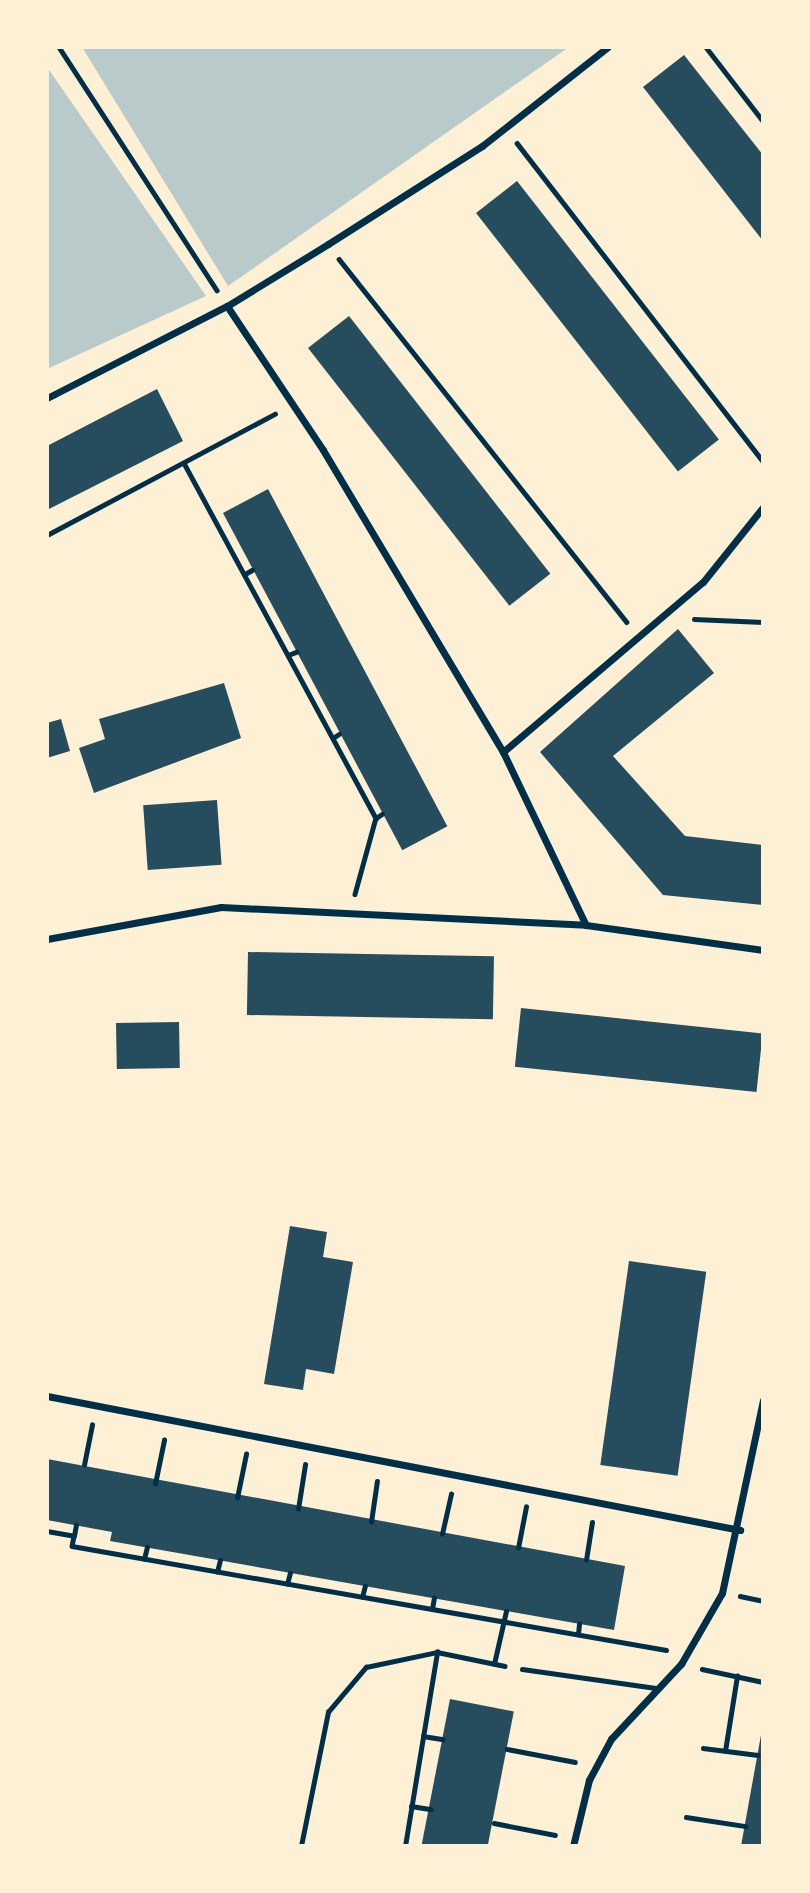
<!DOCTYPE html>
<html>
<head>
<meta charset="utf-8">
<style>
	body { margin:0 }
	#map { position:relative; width:810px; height:1893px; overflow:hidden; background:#fdf0d5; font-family:"IBM Plex Serif",serif }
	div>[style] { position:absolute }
	.green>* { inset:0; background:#b9caca }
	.building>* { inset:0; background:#264d5e; transform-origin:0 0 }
	.path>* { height:4.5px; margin:-2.25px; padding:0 2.25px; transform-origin:2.25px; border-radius:2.25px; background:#003049 }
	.service>* { height:5px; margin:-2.5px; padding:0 2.5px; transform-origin:2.5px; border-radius:2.5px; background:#003049 }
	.minor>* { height:7px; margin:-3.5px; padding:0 3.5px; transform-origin:3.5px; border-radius:3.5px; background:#003049 }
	span { translate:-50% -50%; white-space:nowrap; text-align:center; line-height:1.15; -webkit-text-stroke:5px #fdf0d5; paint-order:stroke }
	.frame { position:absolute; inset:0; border:49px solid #fdf0d5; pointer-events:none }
</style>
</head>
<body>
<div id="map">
	<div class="green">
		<i style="clip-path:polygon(82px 47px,569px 47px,228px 286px)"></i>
		<i style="clip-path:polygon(47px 67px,206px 296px,47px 369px)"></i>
	</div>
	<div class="building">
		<i style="clip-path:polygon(684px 55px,763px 155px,763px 241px,643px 87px)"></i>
		<i style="left:517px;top:181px;width:328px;height:52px;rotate:52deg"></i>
		<i style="left:349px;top:316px;width:327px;height:52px;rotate:52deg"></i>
		<i style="clip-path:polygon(157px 389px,183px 441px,47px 510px,47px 446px)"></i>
		<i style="left:268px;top:489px;width:382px;height:51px;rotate:62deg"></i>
		<i style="clip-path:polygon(678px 629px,714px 673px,613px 756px,685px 836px,763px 845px,763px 905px,663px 895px,540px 752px)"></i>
		<i style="clip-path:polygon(224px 683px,241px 738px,94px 793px,79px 748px,105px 739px,99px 719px)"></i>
		<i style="clip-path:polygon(61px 719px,70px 751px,47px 758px,47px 723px)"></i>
		<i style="left:217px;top:800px;width:65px;height:74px;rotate:86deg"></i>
		<i style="left:248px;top:952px;width:246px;height:63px;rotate:1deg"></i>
		<i style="left:521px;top:1008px;width:243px;height:59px;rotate:6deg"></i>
		<i style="left:179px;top:1022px;width:46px;height:63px;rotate:89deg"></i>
		<i style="clip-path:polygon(290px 1226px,327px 1232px,323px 1257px,353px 1262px,334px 1374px,306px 1369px,303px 1390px,264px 1384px)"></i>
		<i style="left:629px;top:1261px;width:78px;height:206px;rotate:8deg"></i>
		<i style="clip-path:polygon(47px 1459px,625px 1566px,614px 1630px,110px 1541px,112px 1532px,47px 1520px)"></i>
		<i style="left:450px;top:1699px;width:65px;height:149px;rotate:11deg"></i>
		<i style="clip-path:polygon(761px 1735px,763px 1846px,741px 1846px)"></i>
	</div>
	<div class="path">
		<i style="left:59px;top:47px;width:290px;rotate:57deg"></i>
		<i style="left:706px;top:47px;width:93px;rotate:52.4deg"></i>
		<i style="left:517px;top:143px;width:402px;rotate:52.3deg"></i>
		<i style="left:339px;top:259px;width:463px;rotate:51.6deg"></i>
		<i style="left:184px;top:463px;width:404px;rotate:61.6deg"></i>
		<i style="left:376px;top:818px;width:79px;rotate:105.4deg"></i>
		<i style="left:47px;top:535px;width:258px;rotate:-28deg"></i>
		<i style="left:245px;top:574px;width:8px;rotate:-30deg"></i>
		<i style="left:694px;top:619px;width:69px;rotate:2.5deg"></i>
		<i style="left:288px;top:655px;width:9px;rotate:-21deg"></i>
		<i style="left:333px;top:738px;width:7px;rotate:-34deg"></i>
		<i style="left:376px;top:818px;width:7px;rotate:-34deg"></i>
		<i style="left:84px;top:1465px;width:41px;rotate:-78.7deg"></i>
		<i style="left:155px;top:1484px;width:45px;rotate:-78.4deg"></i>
		<i style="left:237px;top:1498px;width:45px;rotate:-78.4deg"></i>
		<i style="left:298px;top:1509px;width:45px;rotate:-81deg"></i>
		<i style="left:371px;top:1522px;width:41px;rotate:-81.7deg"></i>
		<i style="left:47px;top:1531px;width:27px;rotate:10deg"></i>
		<i style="left:74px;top:1536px;width:10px;rotate:101deg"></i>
		<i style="left:72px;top:1546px;width:603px;rotate:9.93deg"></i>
		<i style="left:442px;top:1534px;width:41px;rotate:-77.3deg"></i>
		<i style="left:74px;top:1536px;width:11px;rotate:-80deg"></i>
		<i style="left:518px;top:1548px;width:42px;rotate:-79deg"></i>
		<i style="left:144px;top:1559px;width:12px;rotate:-76deg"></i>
		<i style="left:586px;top:1560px;width:38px;rotate:-81deg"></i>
		<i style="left:217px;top:1572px;width:12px;rotate:-76deg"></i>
		<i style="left:287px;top:1584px;width:11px;rotate:-75deg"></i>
		<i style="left:740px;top:1596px;width:24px;rotate:12deg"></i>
		<i style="left:362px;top:1597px;width:11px;rotate:-75deg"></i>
		<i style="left:432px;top:1609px;width:11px;rotate:-80deg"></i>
		<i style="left:578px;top:1634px;width:10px;rotate:-84deg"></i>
		<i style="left:494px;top:1664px;width:54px;rotate:-77.2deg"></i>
		<i style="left:702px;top:1669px;width:62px;rotate:12deg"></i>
		<i style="left:423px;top:1736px;width:20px;rotate:9deg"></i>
		<i style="left:703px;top:1748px;width:55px;rotate:7.3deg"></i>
		<i style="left:507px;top:1749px;width:69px;rotate:10.8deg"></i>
		<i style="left:725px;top:1751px;width:76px;rotate:-80.9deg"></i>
		<i style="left:411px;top:1806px;width:20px;rotate:9deg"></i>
		<i style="left:686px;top:1817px;width:60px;rotate:8.7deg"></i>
		<i style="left:494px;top:1823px;width:62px;rotate:11.1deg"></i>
		<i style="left:301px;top:1846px;width:137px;rotate:-78.6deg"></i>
		<i style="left:328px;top:1712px;width:59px;rotate:-49.8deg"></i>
		<i style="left:366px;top:1667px;width:73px;rotate:-11.9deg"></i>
		<i style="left:405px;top:1846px;width:197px;rotate:-80.6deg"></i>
		<i style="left:437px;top:1652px;width:69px;rotate:11.6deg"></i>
	</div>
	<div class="service">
		<i style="left:522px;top:1669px;width:135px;rotate:8.1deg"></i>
	</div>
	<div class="minor">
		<i style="left:227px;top:306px;width:173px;rotate:56.3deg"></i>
		<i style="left:323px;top:450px;width:352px;rotate:59.2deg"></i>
		<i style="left:503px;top:752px;width:192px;rotate:64.4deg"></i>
		<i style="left:47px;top:398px;width:202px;rotate:-27.1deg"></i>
		<i style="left:227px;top:306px;width:119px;rotate:-31.5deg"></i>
		<i style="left:328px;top:244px;width:183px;rotate:-32.5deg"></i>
		<i style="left:482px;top:146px;width:160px;rotate:-38.2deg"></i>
		<i style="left:503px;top:752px;width:262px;rotate:-40.4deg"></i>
		<i style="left:703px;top:582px;width:96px;rotate:-51.3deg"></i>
		<i style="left:47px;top:939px;width:177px;rotate:-10.4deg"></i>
		<i style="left:221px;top:907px;width:365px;rotate:2.8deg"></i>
		<i style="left:586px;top:925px;width:179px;rotate:8deg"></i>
		<i style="left:47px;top:1396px;width:706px;rotate:10.94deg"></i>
		<i style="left:573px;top:1846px;width:68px;rotate:-76.4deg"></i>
		<i style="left:589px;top:1780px;width:47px;rotate:-61.8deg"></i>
		<i style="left:611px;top:1739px;width:103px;rotate:-47deg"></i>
		<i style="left:681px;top:1664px;width:82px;rotate:-60deg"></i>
		<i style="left:722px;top:1593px;width:197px;rotate:-78deg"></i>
	</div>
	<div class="frame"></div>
</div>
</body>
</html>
